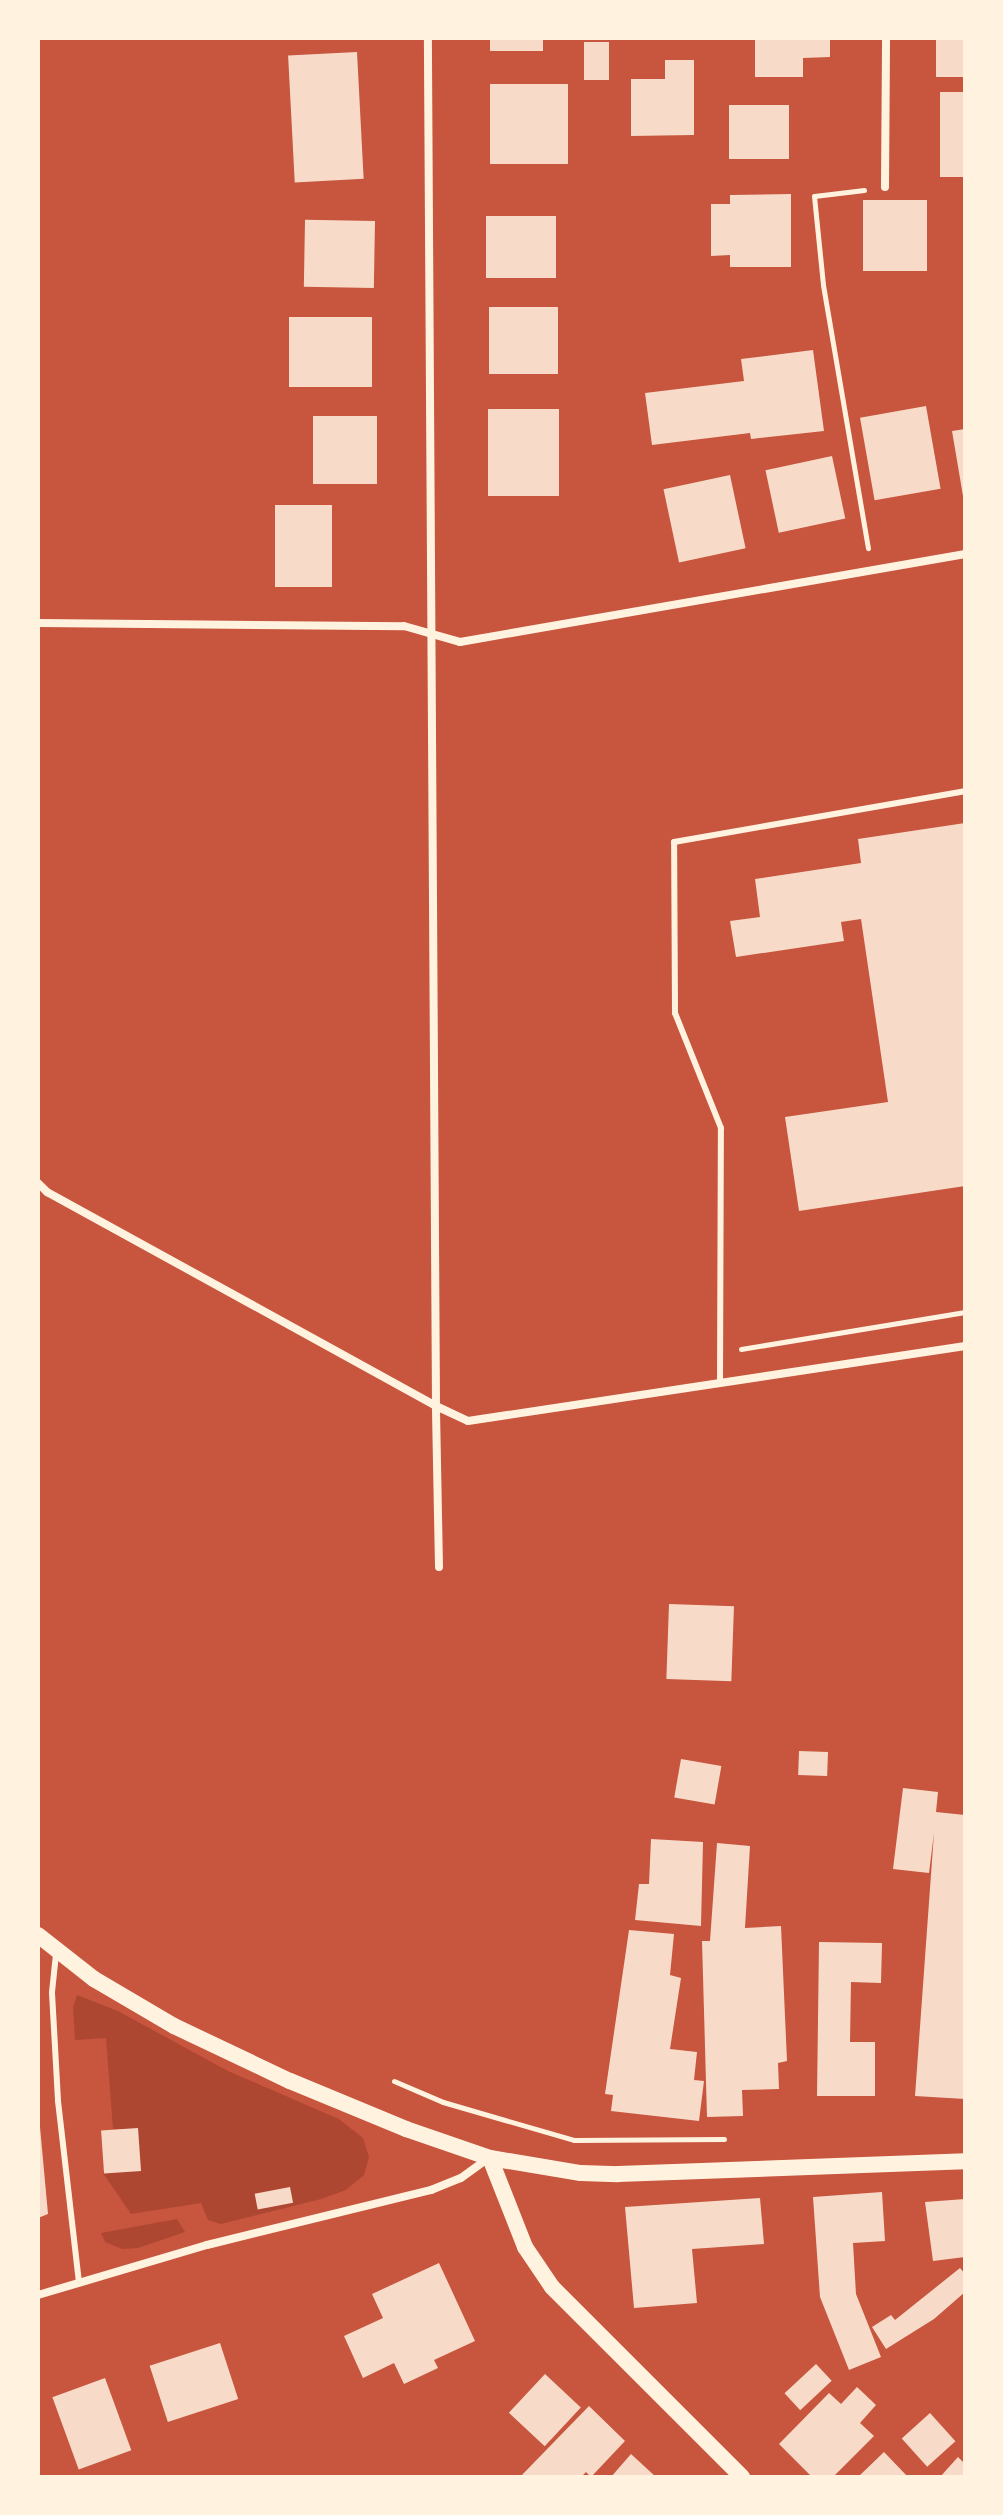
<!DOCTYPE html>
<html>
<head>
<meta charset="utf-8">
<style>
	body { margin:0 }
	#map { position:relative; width:1003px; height:2515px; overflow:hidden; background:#c8553d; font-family:Inter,sans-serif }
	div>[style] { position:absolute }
	.green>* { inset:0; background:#ae4732 }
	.building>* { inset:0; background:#f7dbc8; transform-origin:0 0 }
	.path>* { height:5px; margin:-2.5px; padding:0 2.5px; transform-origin:2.5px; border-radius:2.5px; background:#fff3e0 }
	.service>* { height:6px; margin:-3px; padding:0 3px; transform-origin:3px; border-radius:3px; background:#fff3e0 }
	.minor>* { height:8px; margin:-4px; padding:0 4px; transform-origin:4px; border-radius:4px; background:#fff3e0 }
	.secondary>* { height:16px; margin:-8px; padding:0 8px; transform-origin:8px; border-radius:8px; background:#fff3e0 }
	span { translate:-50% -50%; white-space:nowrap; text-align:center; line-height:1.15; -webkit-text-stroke:7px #fff3e0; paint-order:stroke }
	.frame { position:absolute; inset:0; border:40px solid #fff3e0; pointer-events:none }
</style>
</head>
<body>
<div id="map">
	<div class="green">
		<i style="clip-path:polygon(77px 1995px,118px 2011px,228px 2071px,339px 2119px,363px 2138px,369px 2157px,364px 2175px,346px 2190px,321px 2199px,221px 2224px,208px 2220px,201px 2203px,131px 2214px,103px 2173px,141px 2171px,138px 2129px,113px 2129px,106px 2038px,75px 2040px,73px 2007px)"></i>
		<i style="clip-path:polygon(177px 2219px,185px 2232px,138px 2248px,122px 2249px,105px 2242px,101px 2233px)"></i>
	</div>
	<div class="building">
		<i style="left:490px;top:38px;width:53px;height:13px"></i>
		<i style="clip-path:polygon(755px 38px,830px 38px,830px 57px,803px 58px,803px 77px,755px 77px)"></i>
		<i style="left:936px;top:38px;width:29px;height:39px"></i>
		<i style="left:584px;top:42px;width:25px;height:38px"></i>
		<i style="left:357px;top:52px;width:127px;height:69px;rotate:87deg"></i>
		<i style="clip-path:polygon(665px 60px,694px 60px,694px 135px,631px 136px,631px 79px,665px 79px)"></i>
		<i style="left:568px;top:84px;width:80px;height:78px;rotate:90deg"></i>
		<i style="left:940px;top:92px;width:25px;height:85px"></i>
		<i style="left:729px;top:105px;width:60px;height:54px"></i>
		<i style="clip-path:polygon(791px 194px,791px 267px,730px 267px,730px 255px,711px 256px,711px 204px,730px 204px,730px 195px)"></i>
		<i style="left:863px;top:200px;width:64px;height:71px"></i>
		<i style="left:486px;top:216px;width:70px;height:62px"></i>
		<i style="left:375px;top:221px;width:67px;height:70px;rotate:91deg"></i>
		<i style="left:489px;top:307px;width:69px;height:67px"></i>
		<i style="left:289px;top:317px;width:83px;height:70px"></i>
		<i style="clip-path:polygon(813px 350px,824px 431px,751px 439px,750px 433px,652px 445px,645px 393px,744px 381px,741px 359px)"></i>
		<i style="left:926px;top:406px;width:84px;height:67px;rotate:80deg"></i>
		<i style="left:559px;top:409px;width:87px;height:71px;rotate:90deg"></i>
		<i style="left:313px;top:416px;width:64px;height:68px"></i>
		<i style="clip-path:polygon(965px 429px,965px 496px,963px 496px,952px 431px)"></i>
		<i style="left:832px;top:456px;width:64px;height:68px;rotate:78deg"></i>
		<i style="left:730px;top:475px;width:75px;height:68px;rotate:78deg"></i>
		<i style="left:275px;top:505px;width:57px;height:82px"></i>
		<i style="clip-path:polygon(965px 823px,965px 1186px,799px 1211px,785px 1117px,888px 1102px,861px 919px,841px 922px,844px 941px,736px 957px,730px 921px,760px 917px,755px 879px,861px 863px,858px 839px)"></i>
		<i style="left:669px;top:1604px;width:65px;height:75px;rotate:2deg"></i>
		<i style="left:799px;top:1751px;width:29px;height:24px;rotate:2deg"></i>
		<i style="left:681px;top:1759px;width:41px;height:39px;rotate:10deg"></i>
		<i style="clip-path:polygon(903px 1788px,938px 1792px,936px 1812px,965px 1815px,965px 2099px,915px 2096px,934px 1833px,929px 1873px,893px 1869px)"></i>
		<i style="clip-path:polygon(651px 1839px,703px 1842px,701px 1926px,635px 1920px,639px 1884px,649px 1884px)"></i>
		<i style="clip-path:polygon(717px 1843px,750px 1846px,745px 1928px,781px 1926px,787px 2061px,778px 2063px,779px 2089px,742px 2090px,743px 2116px,707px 2117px,702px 1941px,710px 1941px)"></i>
		<i style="clip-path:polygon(629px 1930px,674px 1934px,670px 1975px,681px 1978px,670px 2049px,697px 2052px,694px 2080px,704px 2081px,699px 2121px,611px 2111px,613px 2095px,605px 2094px)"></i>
		<i style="clip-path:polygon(819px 1942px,882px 1943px,881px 1983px,851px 1982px,850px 2042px,875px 2042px,875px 2096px,817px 2096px)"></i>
		<i style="clip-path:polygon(40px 2127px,48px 2214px,38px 2218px,38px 2128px)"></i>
		<i style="left:138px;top:2128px;width:43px;height:37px;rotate:86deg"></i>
		<i style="left:290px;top:2187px;width:16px;height:36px;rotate:79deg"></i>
		<i style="clip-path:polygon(882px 2192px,885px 2241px,853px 2243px,856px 2294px,881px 2357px,849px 2370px,820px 2297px,813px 2197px)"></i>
		<i style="clip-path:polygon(760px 2198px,764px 2244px,692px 2249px,697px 2303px,634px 2308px,625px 2207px)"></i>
		<i style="clip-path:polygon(965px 2199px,965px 2257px,933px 2261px,925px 2202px)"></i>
		<i style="clip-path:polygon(439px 2263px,475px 2341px,434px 2360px,438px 2368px,404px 2384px,394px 2363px,363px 2378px,344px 2336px,383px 2318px,372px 2294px)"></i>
		<i style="clip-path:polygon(960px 2268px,965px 2274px,965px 2292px,934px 2319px,886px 2349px,872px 2327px,891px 2315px,895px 2320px)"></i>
		<i style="left:220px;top:2343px;width:59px;height:74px;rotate:72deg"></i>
		<i style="left:816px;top:2364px;width:23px;height:43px;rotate:47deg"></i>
		<i style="left:545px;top:2374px;width:49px;height:53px;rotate:43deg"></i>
		<i style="left:105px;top:2378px;width:77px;height:56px;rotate:70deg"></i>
		<i style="clip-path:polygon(857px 2387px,876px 2405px,860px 2423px,874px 2436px,833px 2477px,812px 2477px,779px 2444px,829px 2393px,841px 2404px)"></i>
		<i style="clip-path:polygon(589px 2406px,625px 2441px,591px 2477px,586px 2472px,581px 2477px,520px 2477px)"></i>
		<i style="left:930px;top:2413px;width:38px;height:38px;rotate:48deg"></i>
		<i style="clip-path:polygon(884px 2452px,908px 2477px,858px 2477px)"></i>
		<i style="clip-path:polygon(631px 2454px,656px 2477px,611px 2477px)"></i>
		<i style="clip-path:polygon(958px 2457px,965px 2464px,965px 2477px,940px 2477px)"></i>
	</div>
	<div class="path">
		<i style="left:864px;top:190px;width:50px;rotate:173.2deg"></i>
		<i style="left:814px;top:196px;width:89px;rotate:84.2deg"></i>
		<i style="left:823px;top:285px;width:267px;rotate:80.3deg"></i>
		<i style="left:741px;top:1349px;width:227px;rotate:-9.4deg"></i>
		<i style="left:394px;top:2081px;width:53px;rotate:23.2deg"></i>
		<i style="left:443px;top:2102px;width:136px;rotate:16.2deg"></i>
		<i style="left:574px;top:2140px;width:150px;rotate:-0.4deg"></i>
	</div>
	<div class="service">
		<i style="left:720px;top:1383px;width:255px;rotate:-89.8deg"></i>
		<i style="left:721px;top:1128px;width:124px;rotate:-111.8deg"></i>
		<i style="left:675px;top:1013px;width:171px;rotate:-90.3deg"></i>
		<i style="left:674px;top:842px;width:295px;rotate:-9.9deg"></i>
		<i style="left:56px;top:1954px;width:39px;rotate:96deg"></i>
		<i style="left:52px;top:1993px;width:108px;rotate:86.8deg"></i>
		<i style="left:58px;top:2101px;width:183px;rotate:83.4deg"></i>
	</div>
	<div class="minor">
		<i style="left:885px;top:187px;width:149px;rotate:-89.6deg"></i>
		<i style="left:38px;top:623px;width:366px;rotate:0.5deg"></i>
		<i style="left:404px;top:626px;width:58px;rotate:15.9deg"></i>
		<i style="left:460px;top:642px;width:513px;rotate:-9.88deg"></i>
		<i style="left:38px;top:1183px;width:13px;rotate:45deg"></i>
		<i style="left:47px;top:1192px;width:444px;rotate:28.8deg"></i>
		<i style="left:436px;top:1406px;width:1368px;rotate:-90.34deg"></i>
		<i style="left:439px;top:1567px;width:161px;rotate:-91.1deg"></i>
		<i style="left:436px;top:1406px;width:35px;rotate:25deg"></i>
		<i style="left:468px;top:1421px;width:503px;rotate:-8.58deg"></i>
		<i style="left:38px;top:2295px;width:176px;rotate:-16.5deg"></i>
		<i style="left:207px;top:2245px;width:231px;rotate:-13.8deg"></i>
		<i style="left:431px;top:2190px;width:32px;rotate:-22deg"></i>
		<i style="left:461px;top:2178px;width:34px;rotate:-36deg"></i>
	</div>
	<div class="secondary">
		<i style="left:38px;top:1935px;width:71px;rotate:38.2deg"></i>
		<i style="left:94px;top:1979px;width:93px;rotate:30.4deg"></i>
		<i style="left:174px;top:2026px;width:128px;rotate:25.4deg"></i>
		<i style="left:290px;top:2081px;width:126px;rotate:22.5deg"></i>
		<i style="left:406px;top:2129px;width:89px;rotate:19deg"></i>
		<i style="left:490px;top:2158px;width:92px;rotate:9.4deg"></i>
		<i style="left:581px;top:2173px;width:37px;rotate:2deg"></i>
		<i style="left:618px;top:2174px;width:347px;rotate:-2.1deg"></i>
		<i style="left:490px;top:2158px;width:96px;rotate:68.5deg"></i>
		<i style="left:525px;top:2247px;width:48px;rotate:56deg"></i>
		<i style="left:552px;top:2287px;width:269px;rotate:45deg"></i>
	</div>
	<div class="frame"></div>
</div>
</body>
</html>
